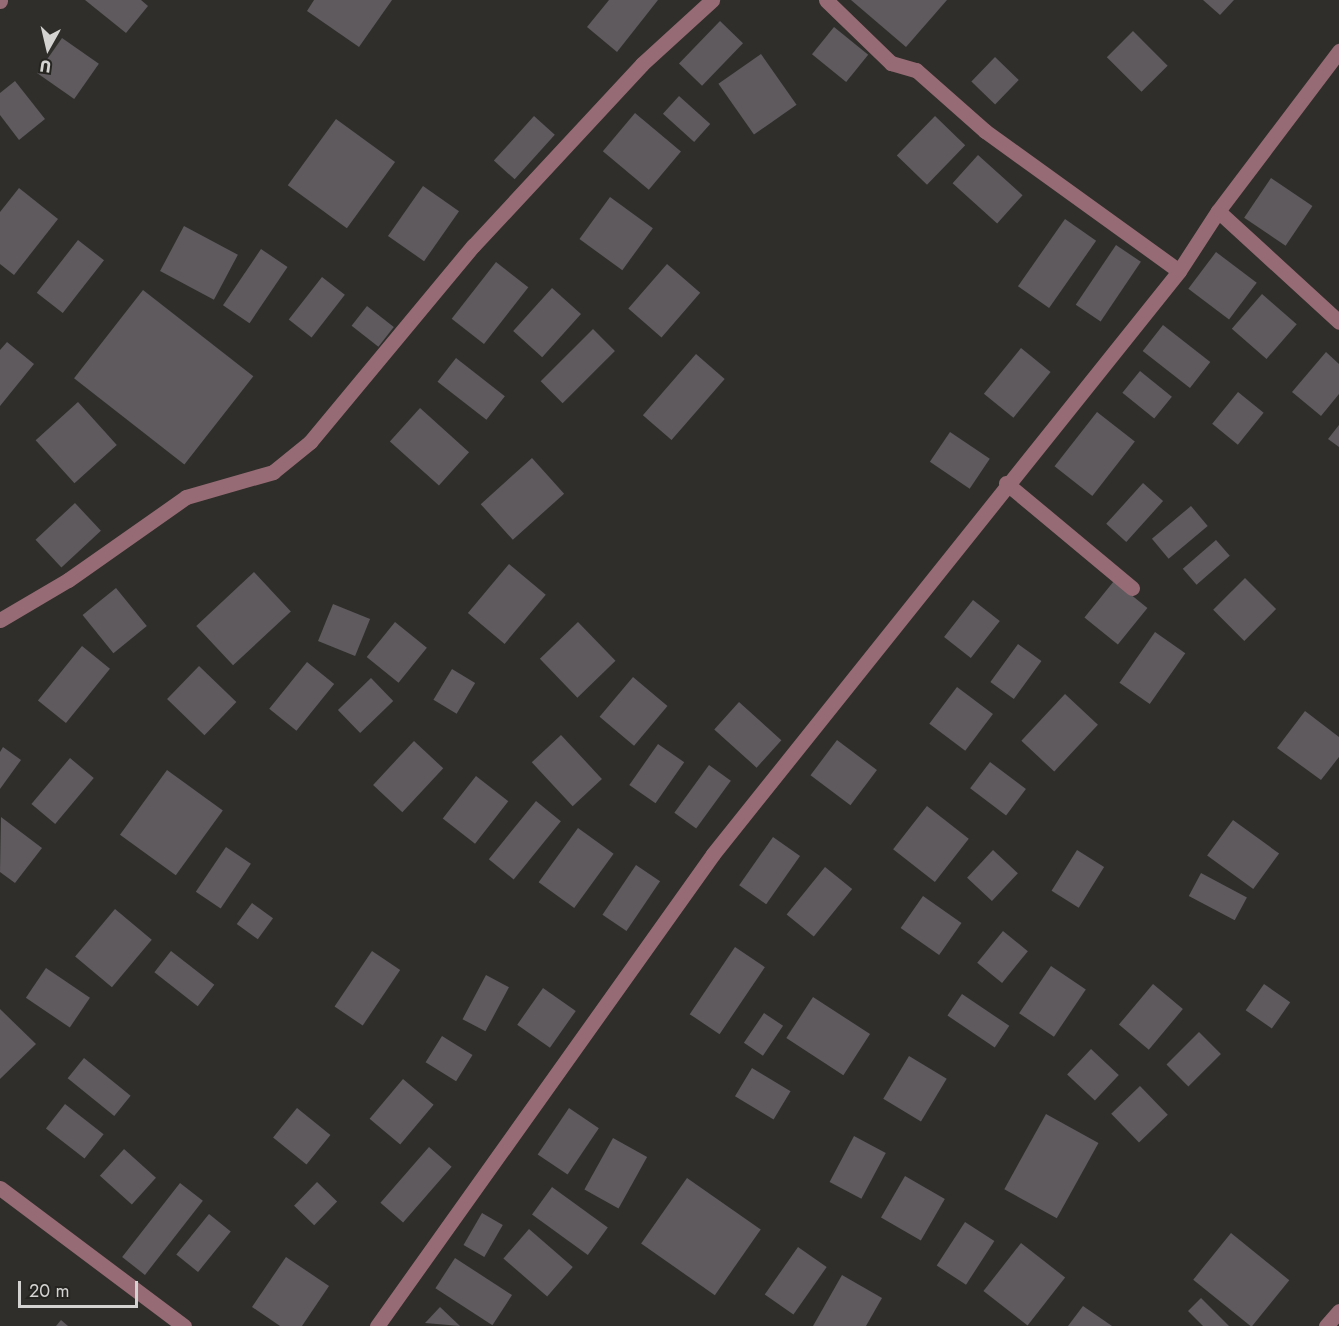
<!DOCTYPE html>
<html>
<head>
<meta charset="utf-8">
<style>
	body { margin:0 }
	#map { position:relative; width:1339px; height:1326px; overflow:hidden; background:#2f2e2b; font-family:Jost,sans-serif }
	div>[style] { position:absolute }
	.building>* { inset:0; background:#5e5a5d; transform-origin:0 0 }
	.minor>* { height:15px; margin:-7.5px; padding:0 7.5px; transform-origin:7.5px; border-radius:7.5px; background:#976b76 }
	span { translate:-50% -50%; white-space:nowrap; text-align:center; line-height:1.15; -webkit-text-stroke:4.5px #252421; paint-order:stroke }
	.north { position:absolute; left:18px; top:18px; width:60px; height:60px; -webkit-text-stroke:4px #252421; paint-order:stroke; rotate:188deg; font-size:16px; font-weight:700; line-height:24px; text-align:center; color:#d4d3d1 }
	.north::after { content:''; display:block; margin:auto; width:21px; height:27px; background:#d4d3d1; clip-path:polygon(50% 0,100% 100%,50% 72%,0 100%) }
	.scale { position:absolute; left:18px; top:1281px; width:120px; height:27px; box-sizing:border-box; border:3px solid #d4d3d1; border-top:0; padding-left:8px; font-size:18px; line-height:21px; white-space:nowrap; color:#d4d3d1; -webkit-text-stroke:4px #252421; paint-order:stroke }
</style>
</head>
<body>
<div id="map">
	<div class="building">
		<i style="clip-path:polygon(85px 0,141px 0,148px 6px,126px 33px)"></i>
		<i style="clip-path:polygon(314px 0,392px 0,359px 47px,307px 11px)"></i>
		<i style="clip-path:polygon(609px 0,658px 0,617px 52px,587px 27px)"></i>
		<i style="clip-path:polygon(851px 0,947px 0,906px 47px)"></i>
		<i style="clip-path:polygon(1203px 0,1234px 0,1220px 15px)"></i>
		<i style="left:720px;top:21px;width:32px;height:59px;rotate:44deg"></i>
		<i style="left:834px;top:27px;width:44px;height:35px;rotate:39deg"></i>
		<i style="left:1133px;top:31px;width:49px;height:37px;rotate:45deg"></i>
		<i style="left:62px;top:38px;width:45px;height:43px;rotate:35deg"></i>
		<i style="left:761px;top:54px;width:62px;height:52px;rotate:55deg"></i>
		<i style="left:995px;top:57px;width:33px;height:34px;rotate:44deg"></i>
		<i style="clip-path:polygon(15px 81px,45px 119px,19px 140px,0 115px,0 93px)"></i>
		<i style="left:679px;top:96px;width:42px;height:24px;rotate:42deg"></i>
		<i style="left:635px;top:113px;width:60px;height:50px;rotate:40deg"></i>
		<i style="left:534px;top:116px;width:28px;height:60px;rotate:42deg"></i>
		<i style="left:935px;top:116px;width:42px;height:55px;rotate:44deg"></i>
		<i style="left:336px;top:119px;width:73px;height:82px;rotate:36deg"></i>
		<i style="left:978px;top:155px;width:60px;height:38px;rotate:42deg"></i>
		<i style="left:1271px;top:178px;width:50px;height:48px;rotate:34deg"></i>
		<i style="left:423px;top:186px;width:44px;height:61px;rotate:35deg"></i>
		<i style="clip-path:polygon(19px 188px,58px 219px,14px 275px,0 264px,0 212px)"></i>
		<i style="left:610px;top:197px;width:53px;height:52px;rotate:36deg"></i>
		<i style="left:1065px;top:219px;width:38px;height:82px;rotate:35deg"></i>
		<i style="left:184px;top:226px;width:61px;height:51px;rotate:28deg"></i>
		<i style="left:78px;top:240px;width:33px;height:67px;rotate:38deg"></i>
		<i style="left:1116px;top:245px;width:30px;height:72px;rotate:34deg"></i>
		<i style="left:261px;top:249px;width:32px;height:68px;rotate:34deg"></i>
		<i style="left:1216px;top:252px;width:51px;height:46px;rotate:37deg"></i>
		<i style="left:496px;top:262px;width:41px;height:72px;rotate:38deg"></i>
		<i style="left:667px;top:264px;width:44px;height:59px;rotate:41deg"></i>
		<i style="left:322px;top:277px;width:29px;height:54px;rotate:38deg"></i>
		<i style="left:552px;top:288px;width:39px;height:58px;rotate:42deg"></i>
		<i style="left:143px;top:290px;width:140px;height:112px;rotate:38deg"></i>
		<i style="left:1262px;top:294px;width:46px;height:46px;rotate:41deg"></i>
		<i style="left:367px;top:306px;width:34px;height:25px;rotate:38deg"></i>
		<i style="left:1163px;top:325px;width:60px;height:33px;rotate:38deg"></i>
		<i style="left:593px;top:329px;width:31px;height:74px;rotate:45deg"></i>
		<i style="clip-path:polygon(7px 342px,34px 364px,0 406px,0 350px)"></i>
		<i style="left:1021px;top:348px;width:38px;height:59px;rotate:39deg"></i>
		<i style="clip-path:polygon(1326px 352px,1339px 364px,1339px 394px,1321px 416px,1292px 392px)"></i>
		<i style="left:696px;top:354px;width:38px;height:81px;rotate:41deg"></i>
		<i style="left:456px;top:358px;width:62px;height:30px;rotate:38deg"></i>
		<i style="left:1140px;top:371px;width:41px;height:28px;rotate:39deg"></i>
		<i style="left:1238px;top:392px;width:33px;height:41px;rotate:39deg"></i>
		<i style="left:78px;top:402px;width:58px;height:57px;rotate:48deg"></i>
		<i style="left:420px;top:408px;width:66px;height:45px;rotate:42deg"></i>
		<i style="left:1097px;top:412px;width:48px;height:69px;rotate:38deg"></i>
		<i style="clip-path:polygon(1339px 425px,1339px 447px,1328px 439px)"></i>
		<i style="left:950px;top:432px;width:48px;height:36px;rotate:34deg"></i>
		<i style="left:532px;top:458px;width:48px;height:69px;rotate:48deg"></i>
		<i style="left:1143px;top:483px;width:27px;height:55px;rotate:42deg"></i>
		<i style="left:75px;top:503px;width:38px;height:54px;rotate:47deg"></i>
		<i style="left:1191px;top:506px;width:26px;height:51px;rotate:50deg"></i>
		<i style="left:1216px;top:540px;width:21px;height:44px;rotate:49deg"></i>
		<i style="left:509px;top:564px;width:48px;height:64px;rotate:40deg"></i>
		<i style="left:254px;top:572px;width:54px;height:79px;rotate:47deg"></i>
		<i style="left:1245px;top:578px;width:44px;height:45px;rotate:45deg"></i>
		<i style="left:1114px;top:581px;width:43px;height:47px;rotate:39deg"></i>
		<i style="left:116px;top:588px;width:49px;height:43px;rotate:51deg"></i>
		<i style="left:973px;top:600px;width:34px;height:47px;rotate:38deg"></i>
		<i style="left:333px;top:604px;width:40px;height:40px;rotate:22deg"></i>
		<i style="left:395px;top:622px;width:41px;height:45px;rotate:39deg"></i>
		<i style="left:578px;top:622px;width:54px;height:53px;rotate:46deg"></i>
		<i style="left:1155px;top:632px;width:37px;height:62px;rotate:35deg"></i>
		<i style="left:1018px;top:644px;width:29px;height:47px;rotate:36deg"></i>
		<i style="left:82px;top:646px;width:36px;height:70px;rotate:39deg"></i>
		<i style="left:307px;top:662px;width:35px;height:60px;rotate:39deg"></i>
		<i style="left:199px;top:666px;width:52px;height:46px;rotate:44deg"></i>
		<i style="left:452px;top:669px;width:27px;height:36px;rotate:31deg"></i>
		<i style="left:633px;top:677px;width:45px;height:52px;rotate:40deg"></i>
		<i style="left:371px;top:678px;width:32px;height:46px;rotate:46deg"></i>
		<i style="left:957px;top:687px;width:45px;height:46px;rotate:37deg"></i>
		<i style="left:1065px;top:694px;width:45px;height:64px;rotate:43deg"></i>
		<i style="left:739px;top:702px;width:57px;height:37px;rotate:42deg"></i>
		<i style="clip-path:polygon(1305px 711px,1339px 737px,1339px 757px,1321px 780px,1277px 748px)"></i>
		<i style="left:561px;top:735px;width:60px;height:40px;rotate:47deg"></i>
		<i style="left:837px;top:740px;width:50px;height:44px;rotate:37deg"></i>
		<i style="left:414px;top:741px;width:40px;height:60px;rotate:43deg"></i>
		<i style="left:658px;top:744px;width:32px;height:50px;rotate:35deg"></i>
		<i style="clip-path:polygon(3px 747px,21px 760px,0 789px,0 752px)"></i>
		<i style="left:70px;top:758px;width:31px;height:60px;rotate:40deg"></i>
		<i style="left:990px;top:762px;width:45px;height:33px;rotate:37deg"></i>
		<i style="left:709px;top:765px;width:27px;height:59px;rotate:36deg"></i>
		<i style="left:167px;top:770px;width:69px;height:80px;rotate:36deg"></i>
		<i style="left:476px;top:776px;width:41px;height:54px;rotate:38deg"></i>
		<i style="left:536px;top:801px;width:32px;height:75px;rotate:39deg"></i>
		<i style="left:927px;top:806px;width:53px;height:55px;rotate:38deg"></i>
		<i style="clip-path:polygon(1px 817px,42px 848px,15px 883px,0 872px)"></i>
		<i style="left:1233px;top:820px;width:57px;height:44px;rotate:36deg"></i>
		<i style="left:578px;top:828px;width:44px;height:67px;rotate:36deg"></i>
		<i style="left:773px;top:837px;width:33px;height:59px;rotate:35deg"></i>
		<i style="left:226px;top:847px;width:30px;height:54px;rotate:34deg"></i>
		<i style="left:993px;top:850px;width:34px;height:38px;rotate:43deg"></i>
		<i style="left:1077px;top:850px;width:32px;height:48px;rotate:32deg"></i>
		<i style="left:636px;top:865px;width:29px;height:60px;rotate:34deg"></i>
		<i style="left:825px;top:867px;width:35px;height:61px;rotate:39deg"></i>
		<i style="left:1201px;top:873px;width:52px;height:26px;rotate:28deg"></i>
		<i style="left:923px;top:896px;width:47px;height:39px;rotate:35deg"></i>
		<i style="left:252px;top:903px;width:26px;height:26px;rotate:36deg"></i>
		<i style="left:115px;top:909px;width:48px;height:62px;rotate:40deg"></i>
		<i style="left:1003px;top:931px;width:32px;height:41px;rotate:39deg"></i>
		<i style="left:735px;top:947px;width:36px;height:81px;rotate:34deg"></i>
		<i style="left:171px;top:951px;width:55px;height:27px;rotate:38deg"></i>
		<i style="left:372px;top:951px;width:34px;height:67px;rotate:34deg"></i>
		<i style="left:1051px;top:966px;width:42px;height:57px;rotate:34deg"></i>
		<i style="left:46px;top:968px;width:53px;height:36px;rotate:34deg"></i>
		<i style="left:486px;top:975px;width:26px;height:50px;rotate:28deg"></i>
		<i style="left:1153px;top:984px;width:39px;height:53px;rotate:40deg"></i>
		<i style="left:1264px;top:984px;width:32px;height:32px;rotate:35deg"></i>
		<i style="left:543px;top:988px;width:40px;height:45px;rotate:35deg"></i>
		<i style="left:962px;top:994px;width:57px;height:26px;rotate:34deg"></i>
		<i style="left:813px;top:997px;width:68px;height:49px;rotate:33deg"></i>
		<i style="clip-path:polygon(0 1009px,36px 1044px,0 1079px)"></i>
		<i style="left:764px;top:1013px;width:23px;height:36px;rotate:34deg"></i>
		<i style="left:1199px;top:1032px;width:31px;height:46px;rotate:45deg"></i>
		<i style="left:442px;top:1036px;width:36px;height:31px;rotate:32deg"></i>
		<i style="left:1091px;top:1049px;width:38px;height:35px;rotate:43deg"></i>
		<i style="left:909px;top:1056px;width:44px;height:50px;rotate:31deg"></i>
		<i style="left:84px;top:1058px;width:60px;height:26px;rotate:39deg"></i>
		<i style="left:752px;top:1068px;width:45px;height:33px;rotate:31deg"></i>
		<i style="left:403px;top:1079px;width:40px;height:52px;rotate:40deg"></i>
		<i style="left:1140px;top:1086px;width:40px;height:40px;rotate:46deg"></i>
		<i style="left:65px;top:1104px;width:49px;height:31px;rotate:38deg"></i>
		<i style="left:297px;top:1108px;width:43px;height:38px;rotate:39deg"></i>
		<i style="left:569px;top:1108px;width:36px;height:56px;rotate:34deg"></i>
		<i style="left:1046px;top:1114px;width:60px;height:86px;rotate:29deg"></i>
		<i style="left:854px;top:1136px;width:36px;height:52px;rotate:28deg"></i>
		<i style="left:613px;top:1138px;width:39px;height:59px;rotate:29deg"></i>
		<i style="left:429px;top:1147px;width:30px;height:74px;rotate:41deg"></i>
		<i style="left:124px;top:1149px;width:43px;height:36px;rotate:42deg"></i>
		<i style="left:905px;top:1176px;width:46px;height:48px;rotate:30deg"></i>
		<i style="left:687px;top:1178px;width:90px;height:80px;rotate:35deg"></i>
		<i style="left:317px;top:1182px;width:28px;height:33px;rotate:44deg"></i>
		<i style="left:180px;top:1183px;width:29px;height:94px;rotate:38deg"></i>
		<i style="left:552px;top:1187px;width:69px;height:34px;rotate:36deg"></i>
		<i style="left:482px;top:1213px;width:24px;height:37px;rotate:30deg"></i>
		<i style="left:209px;top:1214px;width:28px;height:52px;rotate:39deg"></i>
		<i style="left:965px;top:1222px;width:35px;height:52px;rotate:33deg"></i>
		<i style="left:529px;top:1229px;width:58px;height:39px;rotate:41deg"></i>
		<i style="left:1231px;top:1233px;width:75px;height:60px;rotate:39deg"></i>
		<i style="left:1021px;top:1243px;width:56px;height:61px;rotate:38deg"></i>
		<i style="left:798px;top:1247px;width:35px;height:58px;rotate:35deg"></i>
		<i style="clip-path:polygon(286px 1257px,329px 1286px,302px 1326px,280px 1326px,252px 1307px)"></i>
		<i style="left:455px;top:1258px;width:68px;height:36px;rotate:33deg"></i>
		<i style="clip-path:polygon(842px 1275px,882px 1298px,866px 1326px,813px 1326px)"></i>
		<i style="clip-path:polygon(1201px 1298px,1229px 1326px,1203px 1326px,1188px 1311px)"></i>
		<i style="clip-path:polygon(1083px 1306px,1112px 1326px,1068px 1326px)"></i>
		<i style="clip-path:polygon(440px 1307px,460px 1326px,425px 1323px)"></i>
		<i style="clip-path:polygon(61px 1320px,68px 1326px,56px 1326px)"></i>
	</div>
	<div class="minor">
		<i style="left:826px;top:0;width:91px;rotate:44.1deg"></i>
		<i style="left:891px;top:63px;width:26px;rotate:16deg"></i>
		<i style="left:916px;top:70px;width:92px;rotate:41.5deg"></i>
		<i style="left:985px;top:131px;width:239px;rotate:35.8deg"></i>
		<i style="left:0;top:1px;width:1px;rotate:-90deg"></i>
		<i style="left:1218px;top:211px;width:164px;rotate:42.5deg"></i>
		<i style="left:1006px;top:483px;width:164px;rotate:39.8deg"></i>
		<i style="left:0;top:620px;width:79px;rotate:-30.5deg"></i>
		<i style="left:68px;top:580px;width:144px;rotate:-35.1deg"></i>
		<i style="left:186px;top:497px;width:91px;rotate:-16deg"></i>
		<i style="left:273px;top:472px;width:48px;rotate:-39deg"></i>
		<i style="left:310px;top:442px;width:255px;rotate:-50.3deg"></i>
		<i style="left:473px;top:246px;width:248px;rotate:-47.1deg"></i>
		<i style="left:642px;top:64px;width:95px;rotate:-42.4deg"></i>
		<i style="left:0;top:1188px;width:230px;rotate:36.9deg"></i>
		<i style="left:377px;top:1326px;width:579px;rotate:-54.55deg"></i>
		<i style="left:713px;top:854px;width:746px;rotate:-51.36deg"></i>
		<i style="left:1179px;top:271px;width:72px;rotate:-57deg"></i>
		<i style="left:1218px;top:211px;width:201px;rotate:-52.9deg"></i>
		<i style="left:1326px;top:1326px;width:20px;rotate:-49deg"></i>
	</div>
	<div class="north">U</div>
	<div class="scale">20 m</div>
</div>
</body>
</html>
